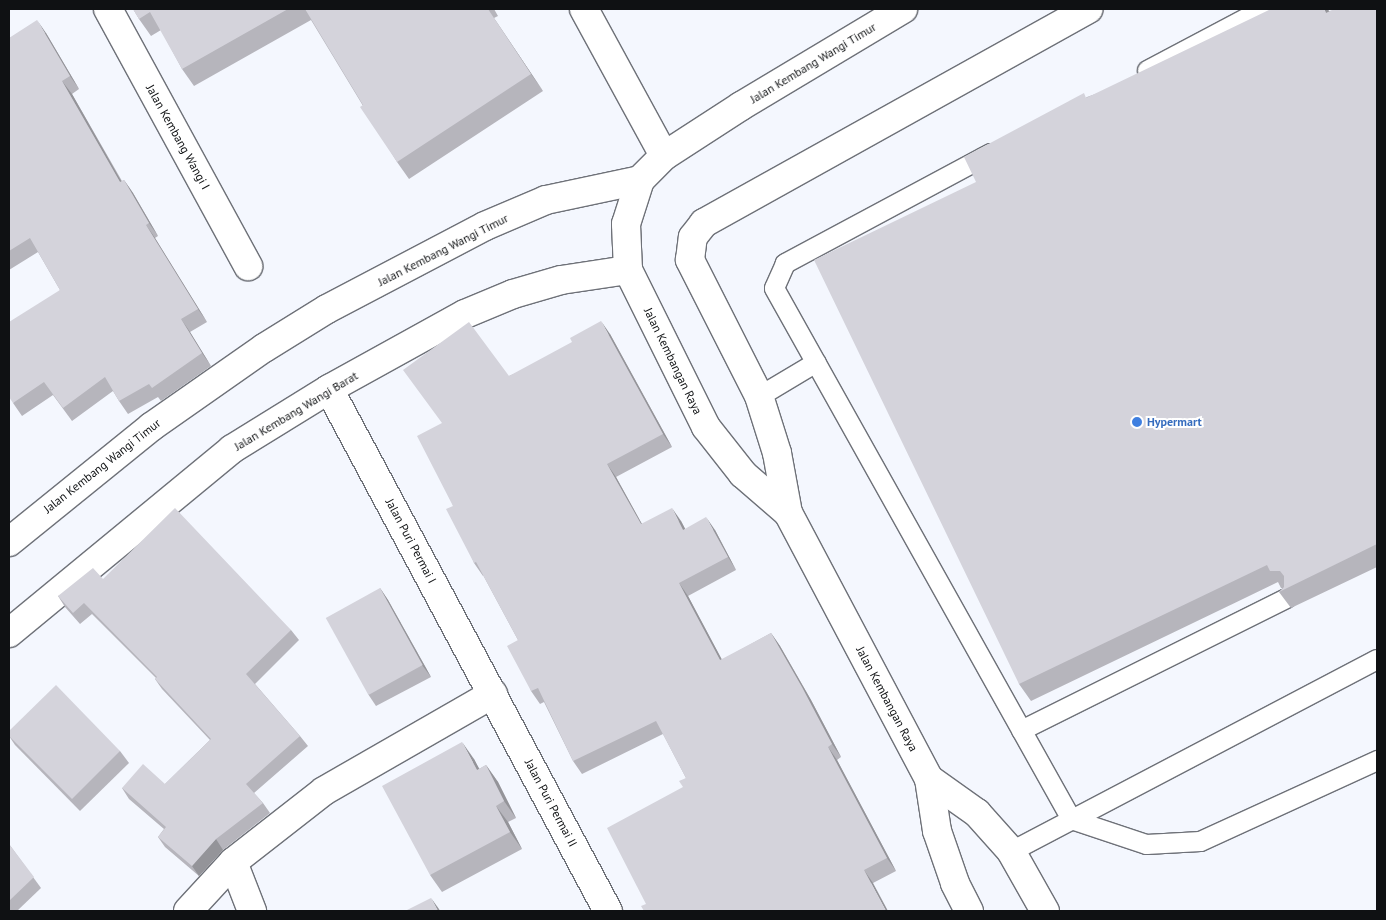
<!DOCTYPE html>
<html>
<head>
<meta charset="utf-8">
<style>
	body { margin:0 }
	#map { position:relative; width:1386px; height:920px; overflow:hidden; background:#f4f7fe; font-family:"PT Sans",sans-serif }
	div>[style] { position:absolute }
	.roads { filter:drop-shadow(1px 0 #6e7178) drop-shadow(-1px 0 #6e7178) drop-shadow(0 1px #6e7178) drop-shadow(0 -1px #6e7178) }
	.service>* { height:19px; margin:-9.5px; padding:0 9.5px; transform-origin:9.5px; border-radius:9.5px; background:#fff }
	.minor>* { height:28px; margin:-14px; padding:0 14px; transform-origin:14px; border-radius:14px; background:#fff }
	.secondary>* { height:28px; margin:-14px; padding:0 14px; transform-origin:14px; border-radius:14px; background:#fff }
	.wall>* { inset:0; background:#b6b5bc }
	.shaded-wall>* { inset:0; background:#949499 }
	.building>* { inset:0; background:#d4d3db; transform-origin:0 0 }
	.dots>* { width:14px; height:14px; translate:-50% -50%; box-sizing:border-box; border:2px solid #fff; border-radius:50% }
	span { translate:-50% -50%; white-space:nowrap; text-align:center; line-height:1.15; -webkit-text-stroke:4px #fff; paint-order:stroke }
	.street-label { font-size:12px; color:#0f1113 }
	.shop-label { font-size:12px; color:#366cbe; font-weight:700 }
	.left { translate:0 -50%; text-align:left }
	.frame { position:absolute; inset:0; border:10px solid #0f1113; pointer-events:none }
</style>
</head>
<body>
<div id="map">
	<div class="roads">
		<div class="service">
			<i style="left:1147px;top:70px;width:130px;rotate:-27.9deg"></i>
			<i style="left:990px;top:153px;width:233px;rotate:151.8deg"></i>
			<i style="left:785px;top:263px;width:27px;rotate:114deg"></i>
			<i style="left:774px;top:288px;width:608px;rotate:60.78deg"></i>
			<i style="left:1071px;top:819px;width:79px;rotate:18.4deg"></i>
			<i style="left:1146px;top:844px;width:54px;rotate:-3.2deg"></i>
			<i style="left:1200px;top:841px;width:195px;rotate:-24.6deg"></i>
			<i style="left:759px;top:396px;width:66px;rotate:-30.8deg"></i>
			<i style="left:1021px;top:730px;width:296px;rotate:-26.5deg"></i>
			<i style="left:1011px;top:851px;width:413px;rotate:-27.7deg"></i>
		</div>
		<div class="minor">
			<i style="left:108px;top:9px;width:293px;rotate:61.4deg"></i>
			<i style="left:584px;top:9px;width:167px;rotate:61.4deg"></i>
			<i style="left:329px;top:389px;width:592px;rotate:61.88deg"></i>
			<i style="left:9px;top:542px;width:183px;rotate:-39deg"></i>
			<i style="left:151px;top:427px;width:138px;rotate:-35deg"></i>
			<i style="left:264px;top:348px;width:74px;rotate:-31.8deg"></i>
			<i style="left:327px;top:309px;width:178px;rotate:-27.7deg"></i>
			<i style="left:485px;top:226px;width:66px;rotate:-23.1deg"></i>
			<i style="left:546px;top:200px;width:96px;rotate:-12deg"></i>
			<i style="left:9px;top:633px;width:289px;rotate:-39.5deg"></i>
			<i style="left:232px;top:449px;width:114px;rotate:-31.7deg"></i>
			<i style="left:329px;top:389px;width:155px;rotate:-28.9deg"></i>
			<i style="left:465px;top:314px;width:52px;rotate:-22.6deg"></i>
			<i style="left:513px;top:294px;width:50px;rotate:-16.3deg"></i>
			<i style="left:561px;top:280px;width:68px;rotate:-8.5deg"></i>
			<i style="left:233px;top:862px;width:53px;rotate:68.8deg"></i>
			<i style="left:188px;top:911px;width:67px;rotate:-47.4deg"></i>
			<i style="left:233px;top:862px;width:115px;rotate:-38deg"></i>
			<i style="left:324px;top:791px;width:195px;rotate:-29.9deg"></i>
		</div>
		<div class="secondary">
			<i style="left:788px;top:513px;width:60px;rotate:-139.1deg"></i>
			<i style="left:743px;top:474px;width:60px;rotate:-128.2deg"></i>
			<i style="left:706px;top:427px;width:175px;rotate:-116.4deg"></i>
			<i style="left:628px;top:270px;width:46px;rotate:-92.5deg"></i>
			<i style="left:626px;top:224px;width:46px;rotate:-72.3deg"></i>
			<i style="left:640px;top:180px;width:34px;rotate:-45deg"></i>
			<i style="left:664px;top:156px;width:92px;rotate:-33deg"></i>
			<i style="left:741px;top:106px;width:189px;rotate:-30.9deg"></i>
			<i style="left:929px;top:779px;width:59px;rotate:35.3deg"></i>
			<i style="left:977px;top:813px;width:51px;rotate:48.2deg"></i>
			<i style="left:1011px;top:851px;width:69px;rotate:60.5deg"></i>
			<i style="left:969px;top:911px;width:31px;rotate:-117deg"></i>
			<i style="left:955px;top:883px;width:55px;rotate:-109.1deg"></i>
			<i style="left:937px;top:831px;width:53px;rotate:-98.7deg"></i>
			<i style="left:929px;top:779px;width:301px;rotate:-117.9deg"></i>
			<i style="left:788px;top:513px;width:61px;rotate:-100.4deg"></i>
			<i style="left:777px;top:453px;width:60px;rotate:-107.5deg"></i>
			<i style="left:759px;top:396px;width:153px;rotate:-116.9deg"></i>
			<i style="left:690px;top:260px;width:23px;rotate:-83deg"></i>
			<i style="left:693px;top:237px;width:18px;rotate:-52deg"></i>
			<i style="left:704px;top:223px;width:440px;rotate:-29.1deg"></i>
		</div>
	</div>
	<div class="wall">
		<i style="clip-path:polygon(133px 9px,494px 9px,498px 16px,494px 18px,543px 91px,409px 179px,397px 162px,311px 20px,194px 86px,182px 69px,161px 30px,151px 36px,139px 19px)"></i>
		<i style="clip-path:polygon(1377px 9px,1377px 567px,1291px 608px,1279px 592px,1283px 588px,1281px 588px,1278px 582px,1031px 701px,1019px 684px,976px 182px,1087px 97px,1329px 11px)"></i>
		<i style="clip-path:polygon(46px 33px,79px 89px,72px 94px,122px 181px,124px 180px,133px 193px,158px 236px,155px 238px,207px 322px,190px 332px,211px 366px,161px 401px,158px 397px,128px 414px,119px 401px,113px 391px,72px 421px,53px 395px,22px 416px,13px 403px,60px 290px,38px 252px,9px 270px,9px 38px)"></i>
		<i style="clip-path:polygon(610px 334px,672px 447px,616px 477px,642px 524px,681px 521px,685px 529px,715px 530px,736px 570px,688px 596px,722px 660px,771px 633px,780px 646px,811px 700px,841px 757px,837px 760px,896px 871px,873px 883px,646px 904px,686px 778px,663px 734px,582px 774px,573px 761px,544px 702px,540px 704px,531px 691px,518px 640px,483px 575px,483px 576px,474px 563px,453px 506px,442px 423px,509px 376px)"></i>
		<i style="clip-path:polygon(103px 579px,291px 630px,299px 640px,255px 684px,300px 736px,308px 746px,254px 793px,263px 803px,270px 813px,223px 850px,199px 876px,165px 847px,158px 837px,164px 829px,129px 799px,122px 788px,165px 784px,210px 740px,162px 689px,155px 679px,156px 678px,92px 614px,80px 624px,65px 607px,58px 596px)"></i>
		<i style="clip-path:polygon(380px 588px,388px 600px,431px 677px,376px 706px,368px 694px)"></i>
		<i style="clip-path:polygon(9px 731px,120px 751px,129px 763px,80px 811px,15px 745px,9px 736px)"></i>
		<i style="clip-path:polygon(474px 759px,479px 769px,486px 765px,498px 782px,516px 818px,508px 822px,522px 849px,442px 892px,430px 875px)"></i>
		<i style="clip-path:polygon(9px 844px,41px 888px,17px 911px,9px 911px)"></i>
	</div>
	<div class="shaded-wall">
		<i style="clip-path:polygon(488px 9px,494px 18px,543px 91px,531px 74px)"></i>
		<i style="clip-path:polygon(1324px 9px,1328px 9px,1338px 30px,1326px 13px)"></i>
		<i style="clip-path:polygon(37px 20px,46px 33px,79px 89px,70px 76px)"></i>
		<i style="clip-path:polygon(62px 81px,72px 94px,129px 195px,120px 182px)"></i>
		<i style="clip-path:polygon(124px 180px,133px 193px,158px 236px,149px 223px)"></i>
		<i style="clip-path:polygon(146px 225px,155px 238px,207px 322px,198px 309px)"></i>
		<i style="clip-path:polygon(181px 319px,190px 332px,211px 366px,202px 353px)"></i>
		<i style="clip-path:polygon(601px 321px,610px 334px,672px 447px,663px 434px)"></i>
		<i style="clip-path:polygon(607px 464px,616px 477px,649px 537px,641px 524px)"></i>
		<i style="clip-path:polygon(672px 508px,681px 521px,692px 542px,683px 530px)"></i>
		<i style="clip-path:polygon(706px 517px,715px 530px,736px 570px,728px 557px)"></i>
		<i style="clip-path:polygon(679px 583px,688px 596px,729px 673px,720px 660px)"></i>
		<i style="clip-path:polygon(380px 588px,388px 600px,431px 677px,422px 665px)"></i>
		<i style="clip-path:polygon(771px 633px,780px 646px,811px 700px,841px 757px,832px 744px)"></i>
		<i style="clip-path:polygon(462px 742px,474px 759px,489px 787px,477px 770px)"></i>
		<i style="clip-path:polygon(828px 747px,837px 760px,896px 871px,887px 858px)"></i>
		<i style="clip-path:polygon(486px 765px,498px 782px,516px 818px,504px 801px)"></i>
		<i style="clip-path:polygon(496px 806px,508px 822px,522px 849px,510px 832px)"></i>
		<i style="clip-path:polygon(216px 839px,223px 850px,199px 876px,192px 866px)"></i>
		<i style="clip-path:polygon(864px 870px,873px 883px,888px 911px,886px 911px)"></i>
		<i style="clip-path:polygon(431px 898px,439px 909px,440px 911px,438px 911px)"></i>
	</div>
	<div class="building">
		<i style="clip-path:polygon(133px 9px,288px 9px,182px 69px,150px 12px,139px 19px)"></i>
		<i style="clip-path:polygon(305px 9px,488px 9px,531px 74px,397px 162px,360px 107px,363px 105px)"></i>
		<i style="clip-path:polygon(1271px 9px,1324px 9px,1326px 13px,1334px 9px,1377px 9px,1377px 544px,1279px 592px,1284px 587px,1284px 576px,1280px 571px,1270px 571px,1267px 565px,1019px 684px,814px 260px,976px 182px,964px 157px,1084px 93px,1086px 98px)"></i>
		<i style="clip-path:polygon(37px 20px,70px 76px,62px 81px,120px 182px,124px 180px,149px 223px,146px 225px,198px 309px,181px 319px,202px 353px,152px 388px,149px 384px,119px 401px,105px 377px,63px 408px,44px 382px,13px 403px,9px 397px,9px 322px,60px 290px,30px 238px,9px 251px,9px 38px)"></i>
		<i style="clip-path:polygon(601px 321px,663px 434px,607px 464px,641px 524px,672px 508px,683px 530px,706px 517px,728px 557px,679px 583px,720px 660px,771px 633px,802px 687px,832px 744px,828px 747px,887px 858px,864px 870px,886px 911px,644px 911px,641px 906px,646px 904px,607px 828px,683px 787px,679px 781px,686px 778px,656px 721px,573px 761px,538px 688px,531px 691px,507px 646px,518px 640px,476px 562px,474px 563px,446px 509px,453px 506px,417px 436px,442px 423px,403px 370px,469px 322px,509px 376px,572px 342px,570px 338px)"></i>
		<i style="clip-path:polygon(175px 508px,291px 630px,246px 674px,300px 736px,246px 784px,263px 803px,216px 839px,192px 866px,158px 837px,166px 827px,122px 788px,143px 764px,165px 784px,211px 739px,155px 679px,157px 677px,84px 603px,73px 613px,58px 596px,93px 568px,103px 579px)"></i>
		<i style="left:380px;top:588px;width:88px;height:62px;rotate:61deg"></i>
		<i style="clip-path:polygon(56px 685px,120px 751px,72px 799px,9px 736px,9px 731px)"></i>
		<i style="clip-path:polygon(462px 742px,477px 770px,486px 765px,504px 801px,496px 806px,510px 832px,430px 875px,382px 786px)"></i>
		<i style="clip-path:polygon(9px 844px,34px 877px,9px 901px)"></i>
		<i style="clip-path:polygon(431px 898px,438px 911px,405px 911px)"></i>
	</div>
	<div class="dots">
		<i style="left:1137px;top:422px;background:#3f7fe0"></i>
	</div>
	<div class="street-label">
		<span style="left:813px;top:63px;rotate:-31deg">Jalan Kembang Wangi Timur</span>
		<span style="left:178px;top:137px;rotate:61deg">Jalan Kembang Wangi I</span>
		<span style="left:443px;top:250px;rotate:-27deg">Jalan Kembang Wangi Timur</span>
		<span style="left:673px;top:361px;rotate:64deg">Jalan Kembangan Raya</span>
		<span style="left:296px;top:411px;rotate:-31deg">Jalan Kembang Wangi Barat</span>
		<span style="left:102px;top:466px;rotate:-38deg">Jalan Kembang Wangi Timur</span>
		<span style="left:411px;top:541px;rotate:62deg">Jalan Puri Permai I</span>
		<span style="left:887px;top:699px;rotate:62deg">Jalan Kembangan Raya</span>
		<span style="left:551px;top:803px;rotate:62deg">Jalan Puri Permai II</span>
	</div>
	<div class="shop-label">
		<span class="left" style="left:1147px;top:422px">Hypermart</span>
	</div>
	<div class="frame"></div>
</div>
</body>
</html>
